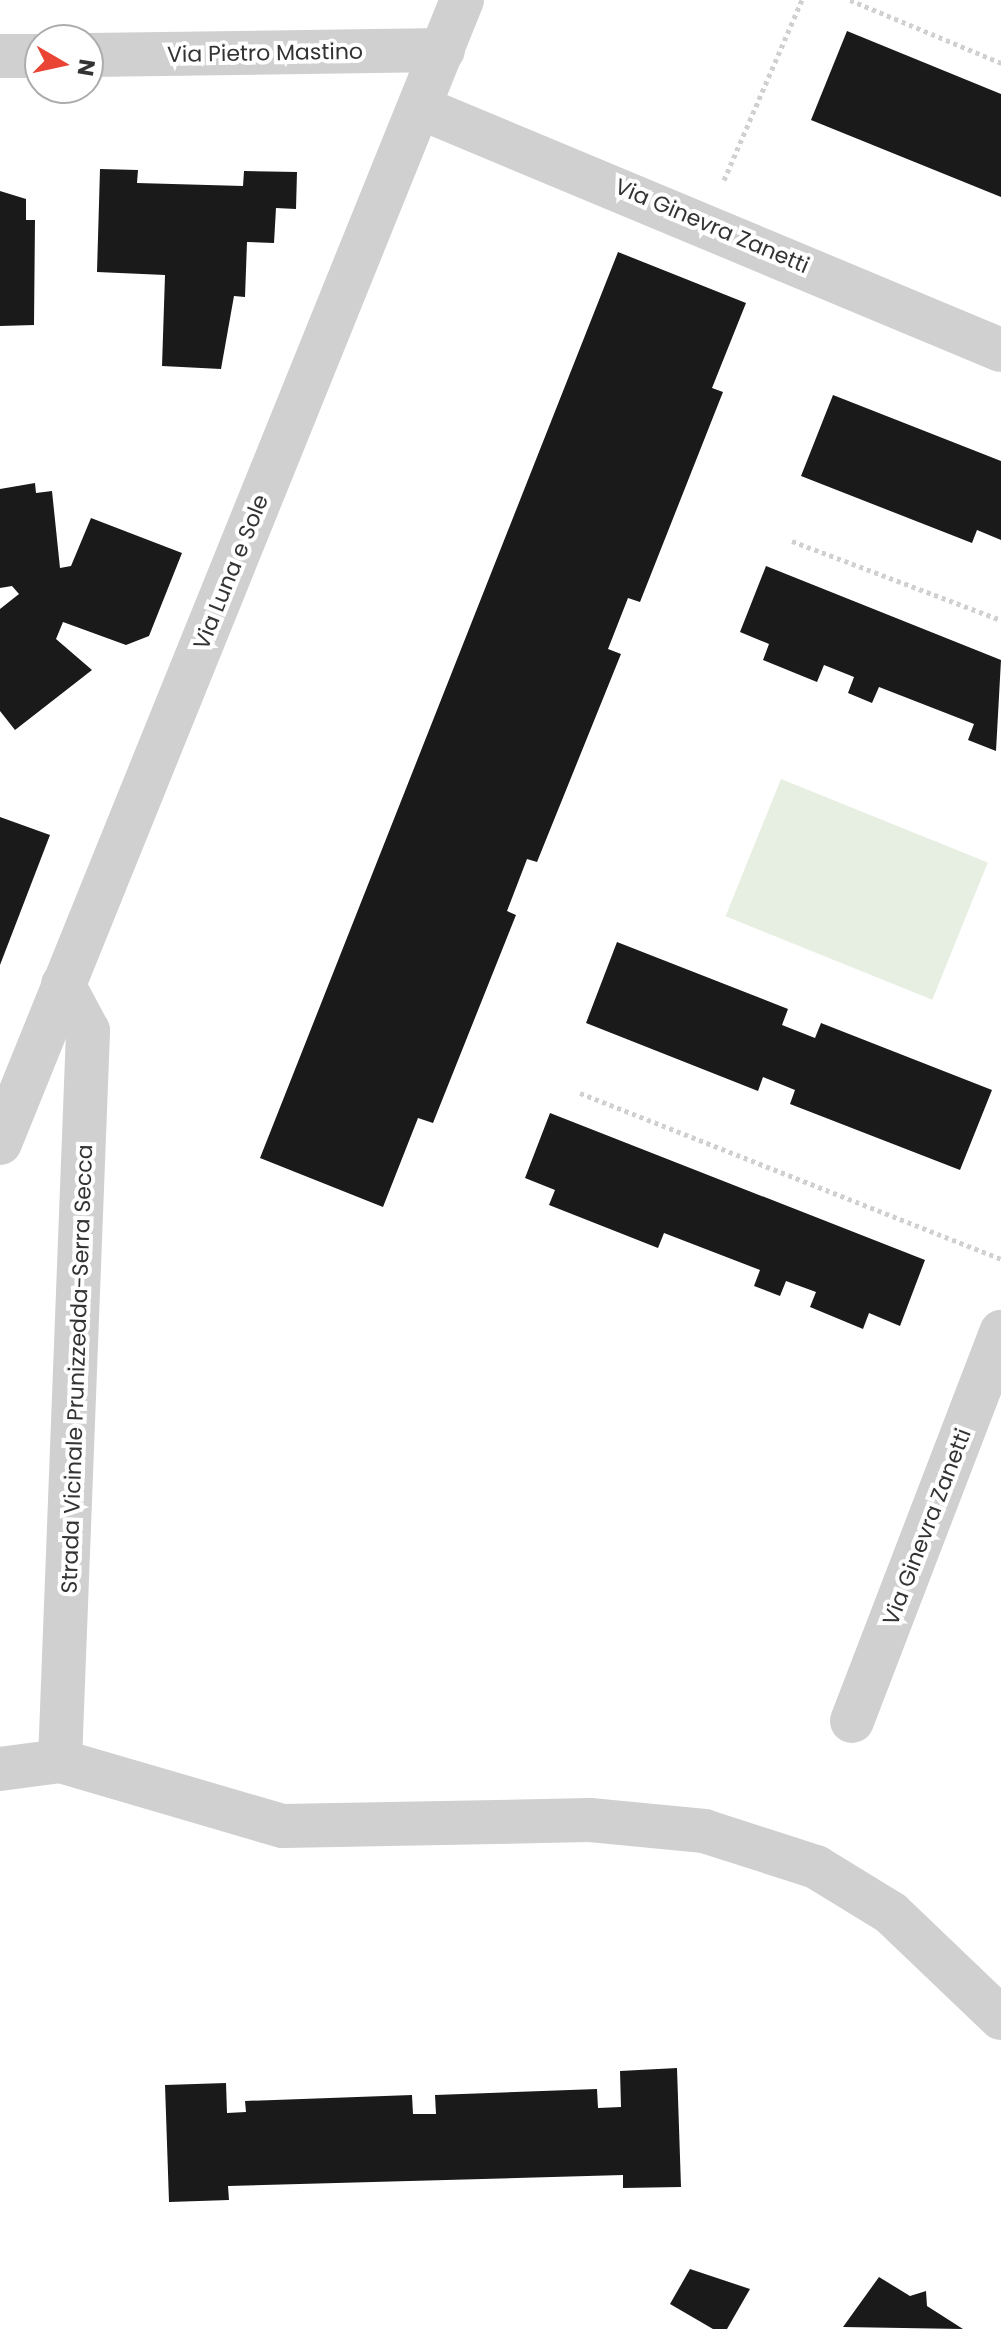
<!DOCTYPE html>
<html>
<head>
<meta charset="utf-8">
<style>
	body { margin:0 }
	#map { position:relative; width:1001px; height:2329px; overflow:hidden; background:#fff; font-family:Poppins,sans-serif }
	div>[style] { position:absolute }
	.green>* { inset:0; background:#e6efe1; transform-origin:0 0 }
	.building>* { inset:0; background:#1a1a1a }
	.path>* { height:5px; margin-top:-2.5px; transform-origin:0; background:repeating-linear-gradient(90deg,#d0d0d0 0 4px,transparent 0 8px) }
	.street>* { height:44px; margin:-22px; padding:0 22px; transform-origin:22px; border-radius:22px; background:#d0d0d0 }
	span { translate:-50% -50%; white-space:nowrap; text-align:center; line-height:1.15; -webkit-text-stroke:8px #fff; paint-order:stroke }
	.street-label { font-size:22px; color:#333 }
	.north { position:absolute; left:24px; top:24px; width:80px; height:80px; box-sizing:border-box; background:#fff; border:2px solid #adadad; border-radius:50%; rotate:99deg; font-size:22px; font-weight:700; line-height:32px; text-align:center; color:#333 }
	.north::after { content:''; display:block; margin:auto; width:28px; height:36px; background:#ea4434; clip-path:polygon(50% 0,100% 100%,50% 72%,0 100%) }
</style>
</head>
<body>
<div id="map">
	<div class="green">
		<i style="left:781px;top:779px;width:223px;height:148px;rotate:22deg"></i>
	</div>
	<div class="building">
		<i style="clip-path:polygon(847px 31px,1001px 94px,1001px 197px,811px 120px)"></i>
		<i style="clip-path:polygon(100px 169px,138px 170px,137px 183px,243px 186px,244px 171px,297px 172px,296px 209px,276px 208px,274px 243px,247px 242px,245px 297px,234px 296px,221px 369px,162px 366px,165px 275px,97px 272px)"></i>
		<i style="clip-path:polygon(0 191px,26px 199px,26px 220px,35px 220px,34px 325px,0 326px)"></i>
		<i style="clip-path:polygon(618px 252px,746px 303px,712px 388px,723px 392px,640px 602px,628px 598px,608px 649px,621px 654px,537px 862px,527px 859px,507px 911px,516px 915px,433px 1123px,418px 1118px,383px 1207px,260px 1158px)"></i>
		<i style="clip-path:polygon(833px 395px,1001px 461px,1001px 540px,977px 530px,972px 543px,801px 476px)"></i>
		<i style="clip-path:polygon(35px 483px,36px 493px,52px 491px,60px 568px,71px 566px,91px 518px,182px 553px,149px 636px,126px 645px,63px 622px,56px 639px,92px 670px,15px 730px,0 711px,0 609px,19px 594px,12px 586px,0 588px,0 489px)"></i>
		<i style="clip-path:polygon(766px 566px,1001px 660px,996px 751px,968px 740px,974px 724px,879px 687px,872px 703px,848px 693px,854px 677px,824px 665px,817px 682px,763px 660px,769px 644px,740px 632px)"></i>
		<i style="clip-path:polygon(0 817px,50px 835px,0 965px)"></i>
		<i style="clip-path:polygon(617px 942px,788px 1009px,782px 1025px,815px 1038px,821px 1023px,992px 1090px,960px 1170px,790px 1104px,795px 1090px,763px 1077px,758px 1091px,586px 1023px)"></i>
		<i style="clip-path:polygon(550px 1113px,925px 1260px,900px 1326px,869px 1313px,863px 1329px,810px 1307px,816px 1292px,786px 1281px,780px 1296px,754px 1286px,760px 1270px,664px 1233px,658px 1248px,549px 1205px,555px 1190px,525px 1178px)"></i>
		<i style="clip-path:polygon(677px 2068px,681px 2187px,623px 2188px,623px 2175px,228px 2186px,229px 2200px,169px 2202px,165px 2085px,226px 2083px,227px 2113px,246px 2112px,245px 2101px,412px 2095px,413px 2114px,436px 2114px,435px 2095px,597px 2089px,598px 2108px,621px 2107px,620px 2071px)"></i>
		<i style="clip-path:polygon(690px 2269px,750px 2289px,727px 2329px,713px 2329px,670px 2304px)"></i>
		<i style="clip-path:polygon(879px 2277px,910px 2296px,926px 2291px,927px 2306px,963px 2329px,843px 2327px)"></i>
	</div>
	<div class="path">
		<i style="left:850px;top:0;width:164px;rotate:22.6deg"></i>
		<i style="left:724px;top:180px;width:196px;rotate:-66.6deg"></i>
		<i style="left:792px;top:541px;width:223px;rotate:20.7deg"></i>
		<i style="left:580px;top:1093px;width:453px;rotate:21.5deg"></i>
	</div>
	<div class="street">
		<i style="left:88px;top:55px;width:355px;rotate:-0.8deg"></i>
		<i style="left:0;top:56px;width:40px"></i>
		<i style="left:421px;top:108px;width:628px;rotate:22.65deg"></i>
		<i style="left:0;top:1143px;width:1233px;rotate:-67.99deg"></i>
		<i style="left:852px;top:1721px;width:417px;rotate:-69deg"></i>
		<i style="left:60px;top:1761px;width:731px;rotate:-87.8deg"></i>
		<i style="left:88px;top:1031px;width:53px;rotate:-118deg"></i>
		<i style="left:0;top:1769px;width:61px;rotate:-7.6deg"></i>
		<i style="left:60px;top:1761px;width:232px;rotate:16.3deg"></i>
		<i style="left:283px;top:1826px;width:307px;rotate:-1.1deg"></i>
		<i style="left:590px;top:1820px;width:115px;rotate:5.5deg"></i>
		<i style="left:704px;top:1831px;width:118px;rotate:17.8deg"></i>
		<i style="left:816px;top:1867px;width:88px;rotate:31.5deg"></i>
		<i style="left:891px;top:1913px;width:152px;rotate:43.7deg"></i>
	</div>
	<div class="street-label">
		<span style="left:265px;top:53px;rotate:-1deg">Via Pietro Mastino</span>
		<span style="left:712px;top:226px;rotate:23deg">Via Ginevra Zanetti</span>
		<span style="left:231px;top:572px;rotate:-68deg">Via Luna e Sole</span>
		<span style="left:77px;top:1369px;rotate:-88deg">Strada Vicinale Prunizzedda-Serra Secca</span>
		<span style="left:927px;top:1527px;rotate:-69deg">Via Ginevra Zanetti</span>
	</div>
	<div class="north">N</div>
</div>
</body>
</html>
